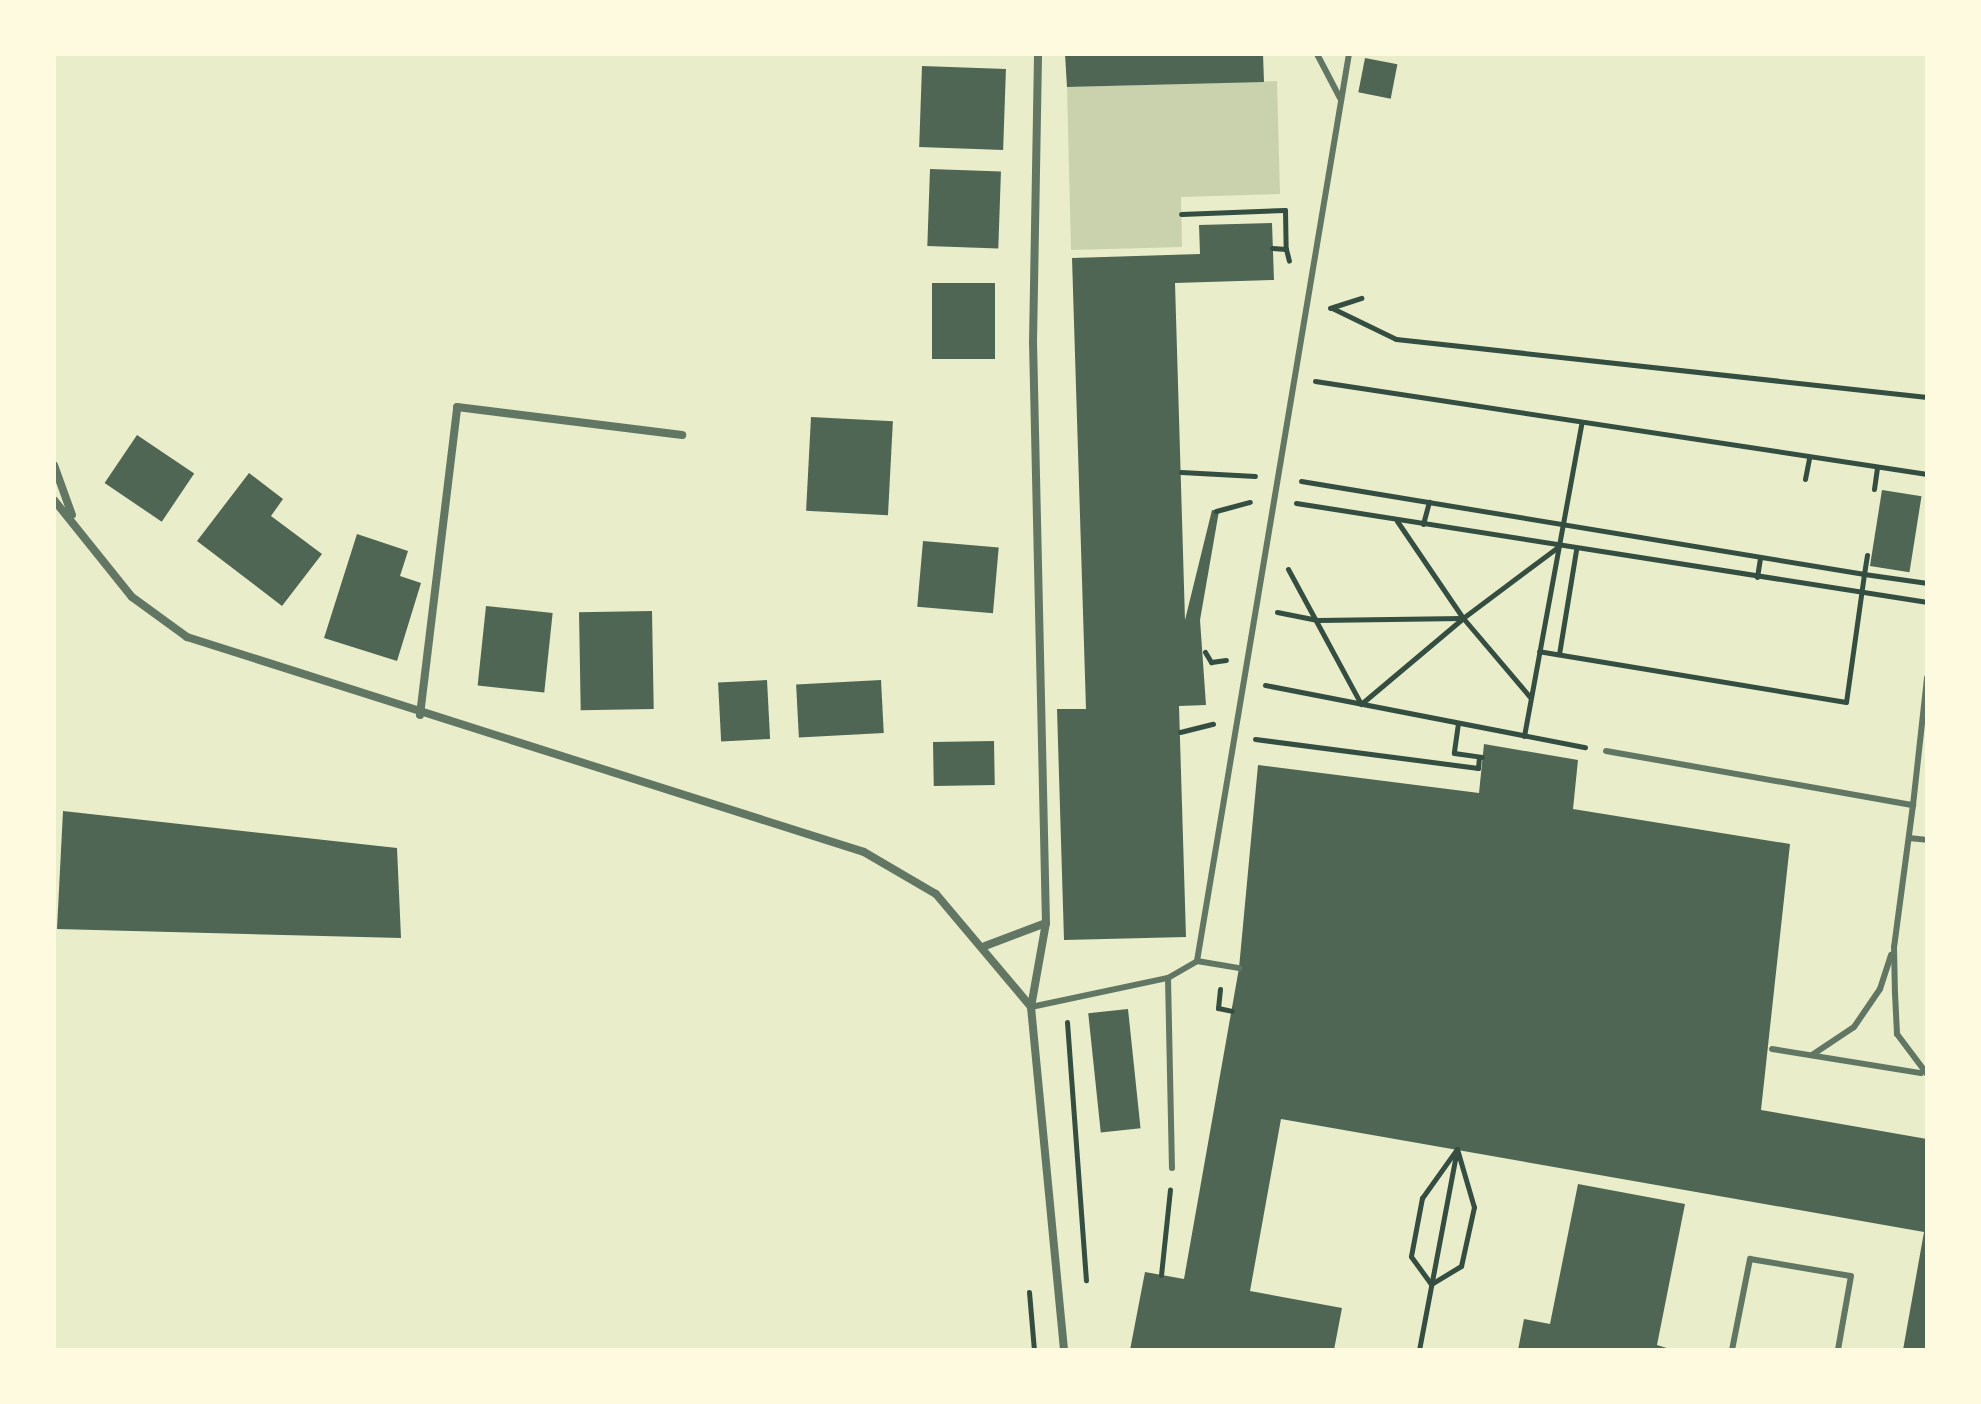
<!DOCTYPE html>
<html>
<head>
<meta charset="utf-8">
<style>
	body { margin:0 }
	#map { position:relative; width:1981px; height:1404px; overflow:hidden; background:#e9edc9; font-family:Spectral,serif }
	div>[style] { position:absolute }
	.green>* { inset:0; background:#cad2ad }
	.building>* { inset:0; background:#4f6655; transform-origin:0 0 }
	.path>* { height:5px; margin:-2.5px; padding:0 2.5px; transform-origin:2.5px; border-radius:2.5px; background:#344e41 }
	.service>* { height:6px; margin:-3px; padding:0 3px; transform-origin:3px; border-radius:3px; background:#617663 }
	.minor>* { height:8px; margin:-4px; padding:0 4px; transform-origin:4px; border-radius:4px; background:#617663 }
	span { translate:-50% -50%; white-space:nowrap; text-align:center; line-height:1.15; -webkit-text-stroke:8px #fefae0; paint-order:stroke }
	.frame { position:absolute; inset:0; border:56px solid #fefae0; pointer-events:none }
</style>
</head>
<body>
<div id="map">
	<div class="green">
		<i style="clip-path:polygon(1277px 81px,1280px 194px,1181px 197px,1182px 247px,1071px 250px,1067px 87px)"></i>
	</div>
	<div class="building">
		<i style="clip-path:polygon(1065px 54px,1263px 54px,1264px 82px,1067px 87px)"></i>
		<i style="left:1365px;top:58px;width:33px;height:35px;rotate:11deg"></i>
		<i style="left:922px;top:66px;width:84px;height:81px;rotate:2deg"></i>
		<i style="left:930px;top:169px;width:71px;height:77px;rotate:2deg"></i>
		<i style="clip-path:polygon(1272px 223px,1274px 280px,1175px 283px,1185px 620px,1212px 510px,1219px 511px,1200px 620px,1206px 705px,1179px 706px,1186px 937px,1064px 940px,1057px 709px,1086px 709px,1072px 258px,1200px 254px,1199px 225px)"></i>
		<i style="left:932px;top:283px;width:63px;height:76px"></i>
		<i style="left:811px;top:417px;width:82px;height:94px;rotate:3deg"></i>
		<i style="left:137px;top:435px;width:69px;height:58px;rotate:34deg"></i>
		<i style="clip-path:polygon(249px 473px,283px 499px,271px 516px,322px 554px,282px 606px,197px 541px)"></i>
		<i style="left:1882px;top:490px;width:40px;height:77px;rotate:9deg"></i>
		<i style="clip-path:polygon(357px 534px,408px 551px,400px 576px,421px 583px,397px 661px,324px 638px)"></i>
		<i style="left:923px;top:541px;width:76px;height:66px;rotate:5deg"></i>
		<i style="left:486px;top:606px;width:67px;height:80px;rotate:6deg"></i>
		<i style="left:652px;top:611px;width:98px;height:73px;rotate:89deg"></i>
		<i style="left:767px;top:680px;width:59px;height:49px;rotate:87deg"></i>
		<i style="left:881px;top:680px;width:53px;height:85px;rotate:87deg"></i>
		<i style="left:994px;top:741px;width:44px;height:61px;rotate:89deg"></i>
		<i style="clip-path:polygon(1484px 744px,1578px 760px,1573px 809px,1790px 844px,1761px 1110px,1927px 1139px,1927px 1350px,1903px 1350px,1924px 1232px,1281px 1119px,1250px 1291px,1342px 1308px,1334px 1350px,1130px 1350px,1145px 1272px,1184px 1279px,1239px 968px,1258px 765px,1479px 793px)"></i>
		<i style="clip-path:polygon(63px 811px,397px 848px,401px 938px,57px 929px)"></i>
		<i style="left:1128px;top:1009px;width:120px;height:40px;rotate:84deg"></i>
		<i style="clip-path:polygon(1578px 1184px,1685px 1204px,1657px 1345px,1673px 1350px,1518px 1350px,1524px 1319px,1550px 1324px)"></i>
	</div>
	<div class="path">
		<i style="left:1181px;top:214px;width:104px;rotate:-2.2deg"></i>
		<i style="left:1285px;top:210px;width:39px;rotate:89deg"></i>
		<i style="left:1272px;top:248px;width:14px;rotate:4deg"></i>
		<i style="left:1286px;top:249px;width:12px;rotate:76deg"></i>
		<i style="left:1330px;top:308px;width:33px;rotate:-18deg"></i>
		<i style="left:1332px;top:308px;width:71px;rotate:25.8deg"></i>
		<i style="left:1396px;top:339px;width:534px;rotate:6.23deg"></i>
		<i style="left:1315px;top:381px;width:619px;rotate:8.64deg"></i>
		<i style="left:1181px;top:472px;width:74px;rotate:3.1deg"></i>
		<i style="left:1805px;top:479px;width:21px;rotate:-79deg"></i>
		<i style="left:1301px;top:481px;width:571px;rotate:9.38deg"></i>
		<i style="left:1864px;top:574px;width:129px;rotate:98deg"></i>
		<i style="left:1846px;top:702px;width:311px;rotate:-170.6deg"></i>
		<i style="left:1874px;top:489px;width:22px;rotate:-82deg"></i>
		<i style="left:1296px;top:503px;width:639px;rotate:8.92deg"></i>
		<i style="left:1216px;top:511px;width:35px;rotate:-15deg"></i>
		<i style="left:1397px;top:521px;width:117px;rotate:55.8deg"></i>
		<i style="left:1463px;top:618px;width:104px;rotate:49.7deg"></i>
		<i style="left:1423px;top:524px;width:23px;rotate:-75deg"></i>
		<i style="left:1867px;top:555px;width:19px;rotate:99deg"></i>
		<i style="left:1864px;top:574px;width:64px;rotate:8.1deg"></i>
		<i style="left:1288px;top:569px;width:153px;rotate:61.6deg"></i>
		<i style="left:1361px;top:704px;width:132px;rotate:-40.1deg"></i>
		<i style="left:1757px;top:577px;width:20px;rotate:-81deg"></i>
		<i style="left:1277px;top:612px;width:41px;rotate:11.3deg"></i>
		<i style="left:1317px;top:620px;width:146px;rotate:-0.8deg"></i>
		<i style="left:1463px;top:618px;width:119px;rotate:-36.8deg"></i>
		<i style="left:1205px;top:652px;width:12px;rotate:59deg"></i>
		<i style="left:1211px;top:662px;width:15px;rotate:-8deg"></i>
		<i style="left:1559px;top:654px;width:105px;rotate:-80.7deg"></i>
		<i style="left:1265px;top:685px;width:326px;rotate:11deg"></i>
		<i style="left:1458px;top:723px;width:30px;rotate:98deg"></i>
		<i style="left:1454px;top:753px;width:28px;rotate:8deg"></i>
		<i style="left:1180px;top:732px;width:34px;rotate:-14deg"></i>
		<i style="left:1524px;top:736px;width:317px;rotate:-79.6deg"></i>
		<i style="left:1255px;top:739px;width:225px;rotate:7.4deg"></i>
		<i style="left:1478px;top:768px;width:11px;rotate:-85deg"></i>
		<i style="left:1220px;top:989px;width:19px;rotate:96deg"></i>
		<i style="left:1218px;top:1008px;width:14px;rotate:12deg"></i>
		<i style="left:1067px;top:1022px;width:259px;rotate:85.8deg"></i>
		<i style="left:1457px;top:1149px;width:60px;rotate:73.7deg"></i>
		<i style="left:1474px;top:1207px;width:60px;rotate:102.4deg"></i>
		<i style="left:1461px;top:1266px;width:35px;rotate:149deg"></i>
		<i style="left:1431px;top:1284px;width:34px;rotate:-126deg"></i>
		<i style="left:1411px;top:1256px;width:59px;rotate:-79.3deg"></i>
		<i style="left:1422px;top:1198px;width:60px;rotate:-54.5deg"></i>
		<i style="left:1161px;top:1275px;width:86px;rotate:-84deg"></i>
		<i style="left:1029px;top:1292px;width:58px;rotate:85.1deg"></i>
		<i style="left:1419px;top:1350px;width:199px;rotate:-79.3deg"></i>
	</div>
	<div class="service">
		<i style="left:1317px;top:54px;width:52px;rotate:62.4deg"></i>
		<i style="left:1606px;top:751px;width:312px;rotate:10deg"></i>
		<i style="left:1913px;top:805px;width:143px;rotate:97.6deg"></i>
		<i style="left:1894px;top:947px;width:46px;rotate:88.8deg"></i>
		<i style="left:1895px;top:993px;width:41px;rotate:87.2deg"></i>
		<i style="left:1897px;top:1034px;width:50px;rotate:53.1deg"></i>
		<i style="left:1913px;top:805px;width:128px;rotate:-83.7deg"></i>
		<i style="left:1909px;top:838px;width:18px;rotate:6deg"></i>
		<i style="left:1197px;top:961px;width:43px;rotate:9.5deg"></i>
		<i style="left:1168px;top:978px;width:190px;rotate:88.8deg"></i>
		<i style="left:1031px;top:1007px;width:140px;rotate:-12deg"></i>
		<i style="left:1168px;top:978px;width:34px;rotate:-30deg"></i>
		<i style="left:1197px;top:961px;width:920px;rotate:-80.49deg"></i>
		<i style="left:1772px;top:1049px;width:151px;rotate:9.2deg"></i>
		<i style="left:1812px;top:1055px;width:50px;rotate:-33.7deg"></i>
		<i style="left:1854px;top:1027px;width:46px;rotate:-55.6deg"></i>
		<i style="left:1880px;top:989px;width:36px;rotate:-72deg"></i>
		<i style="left:1732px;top:1350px;width:93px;rotate:-78.8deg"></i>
		<i style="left:1750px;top:1259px;width:102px;rotate:9.6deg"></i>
		<i style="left:1851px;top:1276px;width:75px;rotate:100deg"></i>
	</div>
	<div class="minor">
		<i style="left:54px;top:465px;width:53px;rotate:70.2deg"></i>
		<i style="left:54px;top:500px;width:124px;rotate:51.2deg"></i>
		<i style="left:132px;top:597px;width:68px;rotate:36deg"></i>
		<i style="left:187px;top:637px;width:710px;rotate:17.62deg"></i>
		<i style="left:864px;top:852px;width:83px;rotate:30.3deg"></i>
		<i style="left:936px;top:894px;width:148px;rotate:49.9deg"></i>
		<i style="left:1031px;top:1007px;width:345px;rotate:84.5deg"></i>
		<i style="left:420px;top:715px;width:310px;rotate:-83.1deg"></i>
		<i style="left:457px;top:407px;width:227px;rotate:7.1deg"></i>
		<i style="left:985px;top:946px;width:65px;rotate:-20.7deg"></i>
		<i style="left:1031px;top:1007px;width:85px;rotate:-79.9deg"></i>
		<i style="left:1046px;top:923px;width:580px;rotate:-91.28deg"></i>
		<i style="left:1033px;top:343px;width:289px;rotate:-89deg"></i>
	</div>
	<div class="frame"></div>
</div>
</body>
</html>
